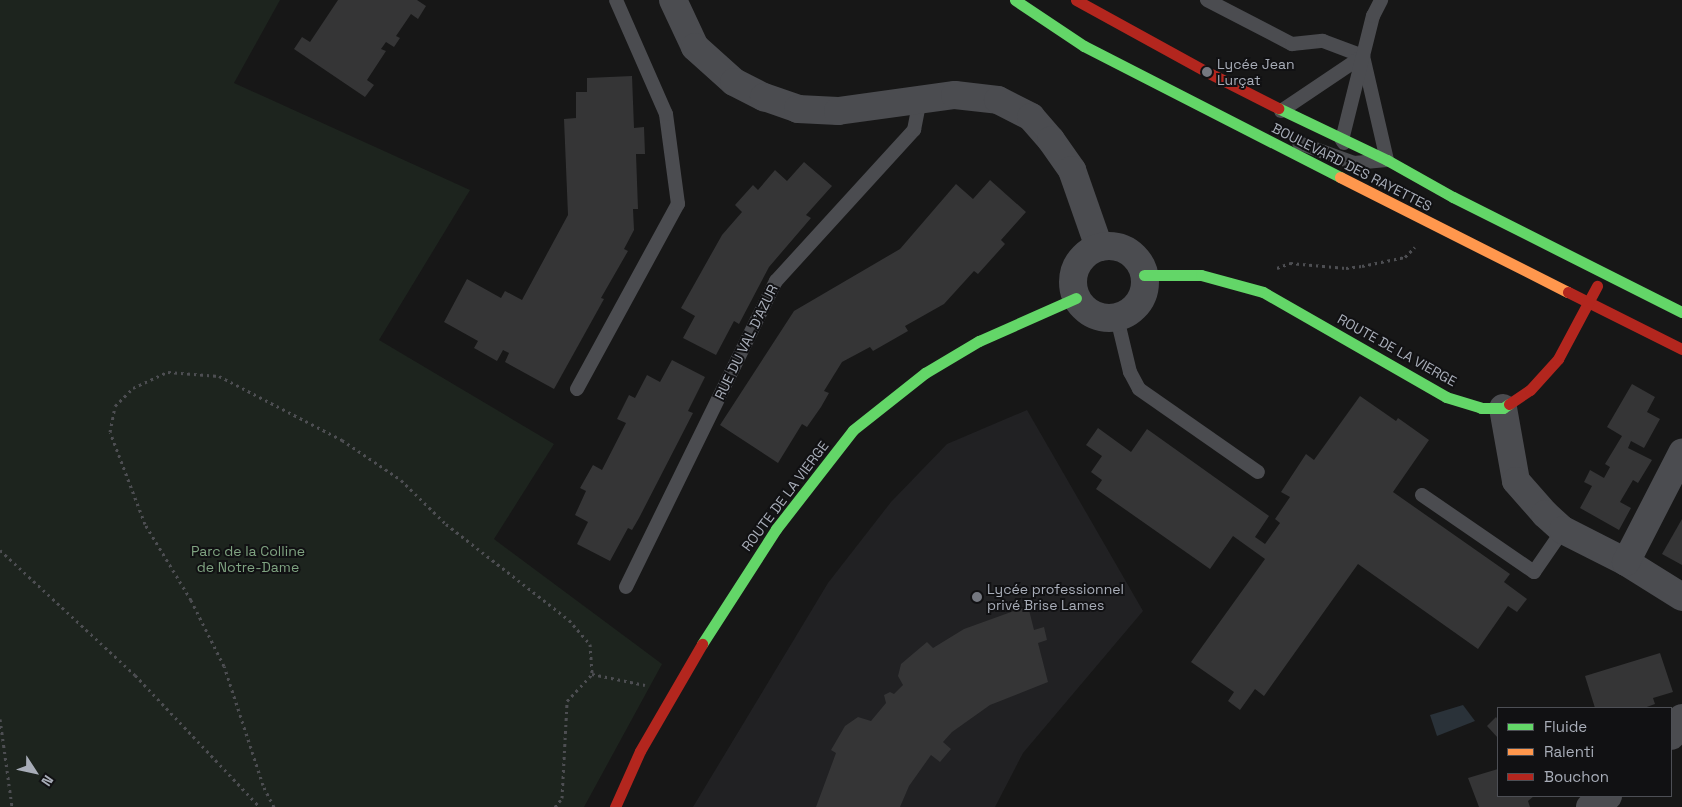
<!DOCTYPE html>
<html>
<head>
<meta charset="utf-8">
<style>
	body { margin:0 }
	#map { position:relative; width:1682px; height:807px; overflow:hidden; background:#171717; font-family:"Space Grotesk",sans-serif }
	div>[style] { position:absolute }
	.built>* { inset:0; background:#212123 }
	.green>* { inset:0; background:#1d241e }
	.water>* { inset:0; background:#2a3239 }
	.building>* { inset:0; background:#353536 }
	.path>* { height:3px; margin-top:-1.5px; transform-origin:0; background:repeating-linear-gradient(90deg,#4d4e52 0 2.5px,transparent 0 6.5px) }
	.lane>* { height:14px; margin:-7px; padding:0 7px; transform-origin:7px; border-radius:7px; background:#4b4c50 }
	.street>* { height:28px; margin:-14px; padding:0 14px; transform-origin:14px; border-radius:14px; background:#4b4c50 }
	.street>.ring { margin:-14px; padding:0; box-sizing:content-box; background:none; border:28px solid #4b4c50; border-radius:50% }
	.fast>* { height:11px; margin:-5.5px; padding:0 5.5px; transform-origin:5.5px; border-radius:5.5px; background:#63d668 }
	.slow>* { height:11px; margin:-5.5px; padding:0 5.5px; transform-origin:5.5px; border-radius:5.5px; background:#ff974d }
	.jam>* { height:11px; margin:-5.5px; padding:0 5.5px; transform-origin:5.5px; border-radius:5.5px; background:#b3261e }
	.dots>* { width:14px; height:14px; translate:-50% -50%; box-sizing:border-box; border:2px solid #111113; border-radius:50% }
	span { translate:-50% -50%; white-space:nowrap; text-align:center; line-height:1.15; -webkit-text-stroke:4px #111113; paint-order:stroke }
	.poi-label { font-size:14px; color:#a8adb8 }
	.left { translate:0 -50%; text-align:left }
	.street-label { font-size:14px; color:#a8adb8 }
	.park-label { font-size:14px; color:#7fa381 }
	.legend { position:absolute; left:1497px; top:707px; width:175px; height:90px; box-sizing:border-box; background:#111113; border:1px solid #4d4f55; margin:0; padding:6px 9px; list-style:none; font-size:15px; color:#a8adb8 }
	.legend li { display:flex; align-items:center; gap:10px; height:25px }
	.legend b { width:25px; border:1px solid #4d4f55 }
	.north { position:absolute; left:10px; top:747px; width:50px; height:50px; -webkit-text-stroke:4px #111113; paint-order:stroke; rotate:125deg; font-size:14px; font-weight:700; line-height:20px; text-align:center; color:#a8adb8 }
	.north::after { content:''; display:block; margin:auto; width:18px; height:22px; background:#a8adb8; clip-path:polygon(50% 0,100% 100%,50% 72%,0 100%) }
</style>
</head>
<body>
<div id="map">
	<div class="built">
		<i style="clip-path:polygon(1027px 410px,1143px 611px,1023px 753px,995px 807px,693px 807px,828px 583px,891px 502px,947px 444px)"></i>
	</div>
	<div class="green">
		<i style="clip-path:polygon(0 0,280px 0,234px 83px,470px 190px,379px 340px,554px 444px,494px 539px,662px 664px,584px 807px,0 807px)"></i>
	</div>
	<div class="water">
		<i style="clip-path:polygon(1463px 705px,1475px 721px,1437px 736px,1430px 715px)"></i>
	</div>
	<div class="building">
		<i style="clip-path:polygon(338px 0,417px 0,426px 6px,418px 19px,411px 14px,396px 36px,400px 38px,394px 47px,386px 42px,381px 49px,386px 51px,367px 80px,374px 85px,365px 97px,294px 49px,302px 37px,310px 42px)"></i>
		<i style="clip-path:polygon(632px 76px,634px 128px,644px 127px,645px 154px,636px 154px,638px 209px,633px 209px,634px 230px,624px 249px,628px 251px,601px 298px,604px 299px,554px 389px,505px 362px,509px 353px,503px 350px,497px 361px,474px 348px,478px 341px,444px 322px,467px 279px,501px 298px,505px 291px,522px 300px,568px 215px,564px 119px,576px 118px,576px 92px,587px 92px,587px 78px)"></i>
		<i style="clip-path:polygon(804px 162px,832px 186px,806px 215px,811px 218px,769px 267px,739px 324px,734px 321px,716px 355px,683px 338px,695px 316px,681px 308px,722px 235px,742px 212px,735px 205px,753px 185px,758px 190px,775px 170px,787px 181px)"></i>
		<i style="clip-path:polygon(990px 180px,1026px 212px,1001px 240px,1005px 244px,978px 274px,974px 271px,944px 304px,905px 326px,908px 331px,873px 351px,870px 347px,842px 362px,824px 391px,829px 393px,821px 407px,807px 427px,802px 424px,778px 463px,720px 425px,794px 311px,900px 249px,956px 184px,973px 199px)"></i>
		<i style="clip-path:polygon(672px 360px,705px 377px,688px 411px,693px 413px,639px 518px,632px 530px,628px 528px,610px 561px,577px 544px,588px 522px,575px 515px,586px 491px,580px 488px,593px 465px,602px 470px,626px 423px,617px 419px,629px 395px,635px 398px,647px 375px,660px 382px)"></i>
		<i style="clip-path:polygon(1632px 384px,1655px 397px,1647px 412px,1660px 419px,1644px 448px,1631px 441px,1628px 448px,1652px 460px,1638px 483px,1633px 480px,1620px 502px,1631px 508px,1619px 530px,1580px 508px,1592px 486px,1584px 482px,1590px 470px,1604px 478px,1610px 467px,1605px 464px,1622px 436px,1607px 427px)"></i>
		<i style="clip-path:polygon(1360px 396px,1396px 421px,1398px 418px,1429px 440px,1393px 492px,1510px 574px,1504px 582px,1527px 599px,1517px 612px,1508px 606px,1478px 649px,1358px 564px,1264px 696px,1255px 689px,1240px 710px,1228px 701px,1234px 692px,1191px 662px,1265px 559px,1233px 536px,1210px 569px,1096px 489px,1102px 480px,1091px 472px,1102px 456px,1086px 445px,1098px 428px,1131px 452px,1147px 429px,1269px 516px,1255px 537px,1265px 544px,1280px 523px,1275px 519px,1290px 497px,1281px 492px,1306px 454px,1314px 460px)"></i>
		<i style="clip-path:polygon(1682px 519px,1682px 565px,1662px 554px)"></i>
		<i style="clip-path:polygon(1028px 606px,1034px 630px,1044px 627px,1047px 640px,1038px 643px,1048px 682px,990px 705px,952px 732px,943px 742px,951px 749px,940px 762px,931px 755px,909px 786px,900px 807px,816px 807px,836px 753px,831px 750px,845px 726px,858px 717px,871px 721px,886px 703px,884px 695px,890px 692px,894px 694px,903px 685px,898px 676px,901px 664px,927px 642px,933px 648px,964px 629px)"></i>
		<i style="clip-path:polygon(1660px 653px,1673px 692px,1653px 698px,1655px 704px,1644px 708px,1595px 708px,1585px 676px)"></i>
		<i style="clip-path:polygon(1496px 717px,1498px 720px,1498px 738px,1487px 726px)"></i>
		<i style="clip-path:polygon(1498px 769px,1498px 796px,1534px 796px,1528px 801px,1530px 807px,1479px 807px,1468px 778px)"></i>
	</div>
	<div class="path">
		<i style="left:1277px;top:268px;width:14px;rotate:-21deg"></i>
		<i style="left:1290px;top:263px;width:56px;rotate:5.1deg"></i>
		<i style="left:1346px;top:268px;width:16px;rotate:-7deg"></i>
		<i style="left:1362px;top:266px;width:44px;rotate:-11.8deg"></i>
		<i style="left:1405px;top:257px;width:14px;rotate:-45deg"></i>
		<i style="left:0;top:550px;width:184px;rotate:42.8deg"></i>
		<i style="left:135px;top:675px;width:182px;rotate:46.6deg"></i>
		<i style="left:0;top:719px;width:89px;rotate:82.2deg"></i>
		<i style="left:274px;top:807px;width:25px;rotate:-117deg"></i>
		<i style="left:263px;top:785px;width:125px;rotate:-108.1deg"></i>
		<i style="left:224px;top:666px;width:74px;rotate:-116.6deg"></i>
		<i style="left:191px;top:600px;width:89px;rotate:-121.2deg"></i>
		<i style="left:145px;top:524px;width:98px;rotate:-110.8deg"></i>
		<i style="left:110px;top:432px;width:26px;rotate:-79deg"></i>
		<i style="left:115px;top:406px;width:25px;rotate:-45deg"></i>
		<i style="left:133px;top:388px;width:38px;rotate:-25deg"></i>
		<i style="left:168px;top:372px;width:51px;rotate:4.5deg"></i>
		<i style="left:219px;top:376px;width:139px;rotate:27.5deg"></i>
		<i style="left:342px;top:440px;width:71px;rotate:34.1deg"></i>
		<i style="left:401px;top:480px;width:63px;rotate:44.4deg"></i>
		<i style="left:446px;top:524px;width:156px;rotate:38deg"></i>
		<i style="left:569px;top:620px;width:32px;rotate:49deg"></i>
		<i style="left:590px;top:644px;width:30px;rotate:86deg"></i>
		<i style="left:555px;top:807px;width:11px;rotate:-52deg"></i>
		<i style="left:562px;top:798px;width:97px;rotate:-87deg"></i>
		<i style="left:567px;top:701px;width:37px;rotate:-47deg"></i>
		<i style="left:592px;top:674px;width:54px;rotate:11.7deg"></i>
	</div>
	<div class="lane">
		<i style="left:1207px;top:0;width:96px;rotate:27.4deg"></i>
		<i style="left:1292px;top:44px;width:31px;rotate:-6deg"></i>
		<i style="left:1323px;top:41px;width:43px;rotate:20.6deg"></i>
		<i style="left:1281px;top:111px;width:99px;rotate:-33.9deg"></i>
		<i style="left:1299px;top:143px;width:59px;rotate:20deg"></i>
		<i style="left:1354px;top:163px;width:33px;rotate:-5deg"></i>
		<i style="left:1387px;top:160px;width:107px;rotate:-103deg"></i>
		<i style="left:1344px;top:143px;width:4px;rotate:-124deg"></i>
		<i style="left:1342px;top:140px;width:128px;rotate:-76deg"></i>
		<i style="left:1373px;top:16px;width:18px;rotate:-63deg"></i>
		<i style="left:1117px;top:318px;width:56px;rotate:76.5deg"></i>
		<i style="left:1130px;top:372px;width:19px;rotate:62deg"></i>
		<i style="left:1139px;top:389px;width:145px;rotate:34.9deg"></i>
		<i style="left:577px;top:389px;width:211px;rotate:-61.4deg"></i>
		<i style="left:678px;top:204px;width:91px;rotate:-97.6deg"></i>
		<i style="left:666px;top:114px;width:124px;rotate:-113.7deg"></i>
		<i style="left:1422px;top:495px;width:136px;rotate:34.5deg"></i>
		<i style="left:1534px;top:572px;width:51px;rotate:-55.4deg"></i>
		<i style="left:626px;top:587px;width:341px;rotate:-63.9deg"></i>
		<i style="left:776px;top:281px;width:205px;rotate:-47.6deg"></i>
		<i style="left:914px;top:130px;width:31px;rotate:-79deg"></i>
	</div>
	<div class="street">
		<i style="left:673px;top:0;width:52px;rotate:64.9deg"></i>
		<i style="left:695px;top:47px;width:52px;rotate:41.9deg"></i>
		<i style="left:734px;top:82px;width:34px;rotate:27deg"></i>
		<i style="left:764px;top:97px;width:36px;rotate:19deg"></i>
		<i style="left:798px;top:109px;width:40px;rotate:2.9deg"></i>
		<i style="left:838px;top:111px;width:118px;rotate:-7.8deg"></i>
		<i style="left:955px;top:95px;width:43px;rotate:6.6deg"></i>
		<i style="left:998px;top:100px;width:37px;rotate:27deg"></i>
		<i style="left:1031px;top:117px;width:30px;rotate:49deg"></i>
		<i style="left:1051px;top:140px;width:37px;rotate:55deg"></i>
		<i style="left:1072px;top:170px;width:82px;rotate:70.7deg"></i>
		<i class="ring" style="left:1073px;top:246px;width:44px;height:44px"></i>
		<i style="left:1503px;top:408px;width:74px;rotate:79.9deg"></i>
		<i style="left:1516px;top:481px;width:44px;rotate:48.7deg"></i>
		<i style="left:1545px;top:514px;width:24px;rotate:42deg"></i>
		<i style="left:1563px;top:530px;width:71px;rotate:26.9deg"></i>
		<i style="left:1626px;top:562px;width:66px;rotate:32deg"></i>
		<i style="left:1626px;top:562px;width:123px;rotate:-62.8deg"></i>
		<i style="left:1671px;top:736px;width:21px;rotate:-59deg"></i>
		<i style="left:1590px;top:807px;width:21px;rotate:-31deg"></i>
	</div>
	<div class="fast">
		<i style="left:1015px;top:0;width:83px;rotate:33.7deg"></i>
		<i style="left:1084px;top:46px;width:288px;rotate:27.1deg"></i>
		<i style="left:1278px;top:108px;width:121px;rotate:25.5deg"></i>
		<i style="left:1387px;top:160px;width:76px;rotate:29.3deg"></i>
		<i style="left:1453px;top:197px;width:256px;rotate:26.7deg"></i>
		<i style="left:1144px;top:275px;width:57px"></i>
		<i style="left:1201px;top:275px;width:64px;rotate:15.3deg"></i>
		<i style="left:1263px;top:292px;width:211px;rotate:29.8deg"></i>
		<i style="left:1446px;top:397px;width:37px;rotate:17deg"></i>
		<i style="left:1481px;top:408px;width:22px"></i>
		<i style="left:1503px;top:408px;width:7px;rotate:-34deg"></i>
		<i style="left:702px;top:644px;width:137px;rotate:-57.2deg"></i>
		<i style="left:776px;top:529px;width:125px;rotate:-52.1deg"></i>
		<i style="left:853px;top:430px;width:92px;rotate:-38.4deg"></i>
		<i style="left:925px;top:373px;width:63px;rotate:-30.7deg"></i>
		<i style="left:979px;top:341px;width:106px;rotate:-23.9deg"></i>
	</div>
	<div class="slow">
		<i style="left:1340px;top:177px;width:255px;rotate:26.8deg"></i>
	</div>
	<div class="jam">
		<i style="left:1076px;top:0;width:149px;rotate:28.8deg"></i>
		<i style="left:1207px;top:72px;width:80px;rotate:26.9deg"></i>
		<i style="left:1568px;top:292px;width:127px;rotate:26.6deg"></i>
		<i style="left:1509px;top:404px;width:25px;rotate:-34deg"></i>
		<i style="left:1530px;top:390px;width:42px;rotate:-47.9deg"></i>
		<i style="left:1558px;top:359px;width:83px;rotate:-61.9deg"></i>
		<i style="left:615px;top:807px;width:61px;rotate:-65.9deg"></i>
		<i style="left:640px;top:751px;width:124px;rotate:-59.9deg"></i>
	</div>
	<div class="dots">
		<i style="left:1207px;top:72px;background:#757880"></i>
		<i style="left:977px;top:597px;background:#757880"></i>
	</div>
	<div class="poi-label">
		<span class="left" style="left:1217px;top:72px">Lycée Jean<br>Lurçat</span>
		<span class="left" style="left:987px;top:597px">Lycée professionnel<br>privé Brise Lames</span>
	</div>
	<div class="street-label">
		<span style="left:1352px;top:167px;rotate:27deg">BOULEVARD DES RAYETTES</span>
		<span style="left:746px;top:342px;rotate:-64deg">RUE DU VAL D'AZUR</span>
		<span style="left:1397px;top:350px;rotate:29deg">ROUTE DE LA VIERGE</span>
		<span style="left:785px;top:496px;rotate:-53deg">ROUTE DE LA VIERGE</span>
	</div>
	<div class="park-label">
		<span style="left:248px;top:559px">Parc de la Colline<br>de Notre-Dame</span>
	</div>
	<ul class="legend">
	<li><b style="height:6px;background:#63d668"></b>Fluide</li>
	<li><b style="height:6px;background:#ff974d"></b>Ralenti</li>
	<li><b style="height:6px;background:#b3261e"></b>Bouchon</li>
	</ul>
	<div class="north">N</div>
</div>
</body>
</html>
